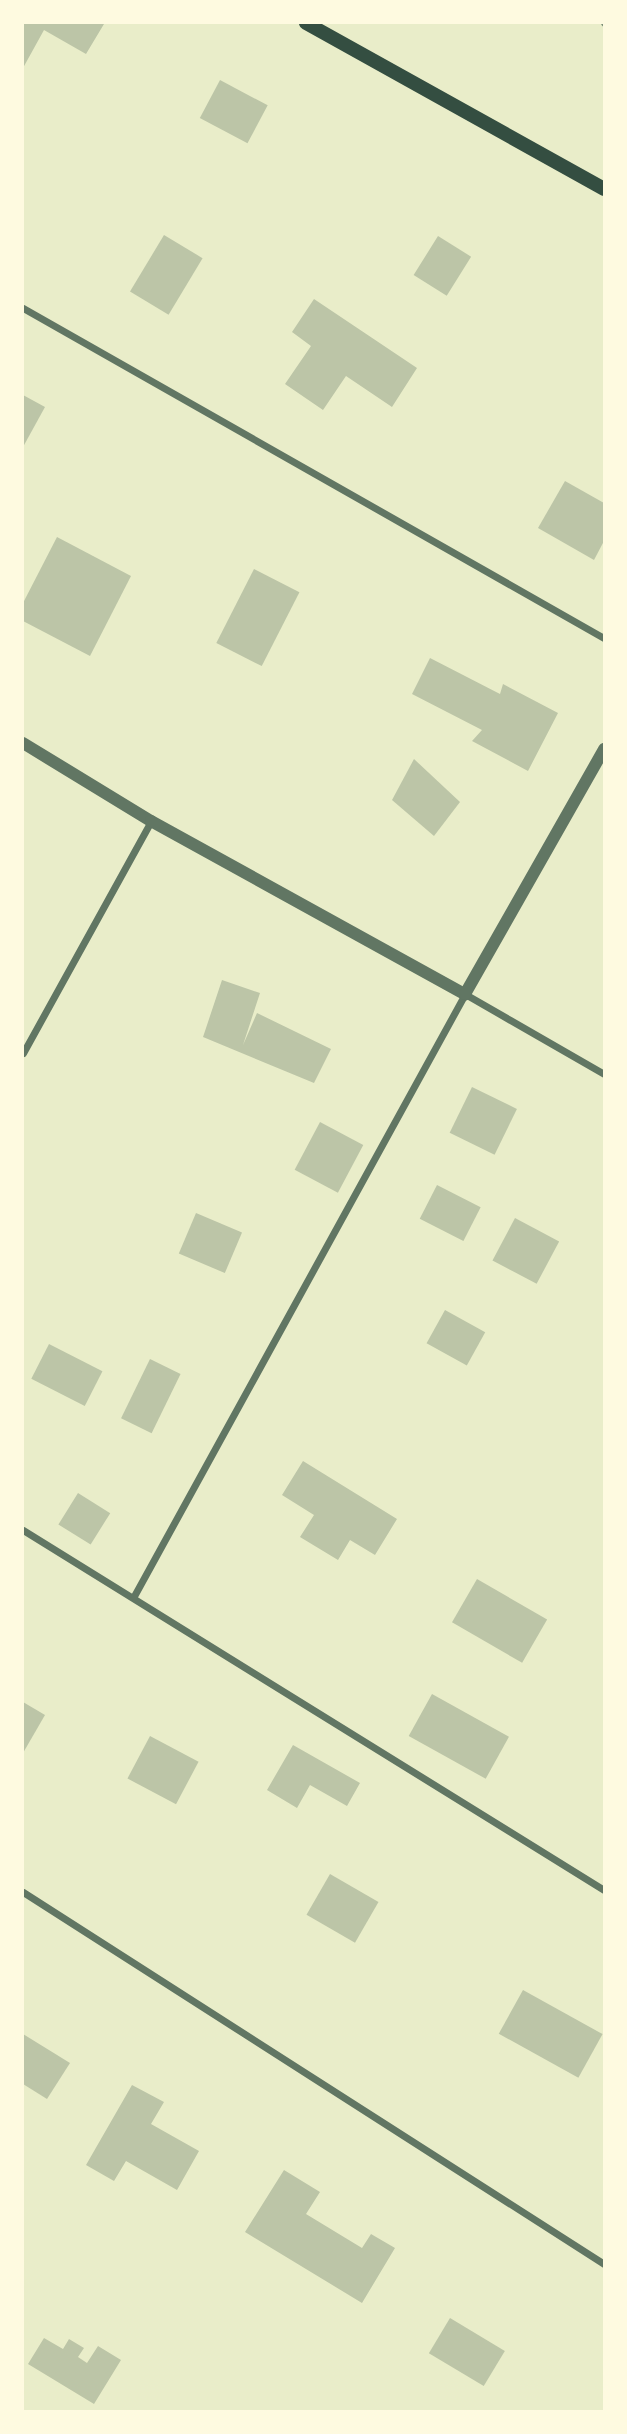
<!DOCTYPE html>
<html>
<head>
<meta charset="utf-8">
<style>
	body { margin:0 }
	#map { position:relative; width:627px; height:2434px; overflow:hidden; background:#e9edc9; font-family:"Golos Text",sans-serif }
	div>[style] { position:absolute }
	.building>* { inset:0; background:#bcc5a7; transform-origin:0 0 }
	.minor>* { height:7px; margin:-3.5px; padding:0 3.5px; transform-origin:3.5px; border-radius:3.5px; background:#617663 }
	.tertiary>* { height:12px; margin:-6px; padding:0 6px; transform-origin:6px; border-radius:6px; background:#617663 }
	.secondary>* { height:14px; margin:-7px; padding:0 7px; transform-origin:7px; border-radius:7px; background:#344e41 }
	.rail>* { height:5px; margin:-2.5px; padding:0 2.5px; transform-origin:2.5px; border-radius:2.5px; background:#7c8e77 }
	span { translate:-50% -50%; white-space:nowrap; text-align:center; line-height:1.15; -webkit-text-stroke:5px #fefae0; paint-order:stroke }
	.frame { position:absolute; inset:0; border:24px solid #fefae0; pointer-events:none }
</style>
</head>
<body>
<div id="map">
	<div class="building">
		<i style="clip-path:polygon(23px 23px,102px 23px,104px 24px,86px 54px,44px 30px,23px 68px)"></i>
		<i style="left:220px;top:80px;width:54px;height:43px;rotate:28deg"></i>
		<i style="left:164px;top:235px;width:45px;height:66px;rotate:31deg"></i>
		<i style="left:438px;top:236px;width:39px;height:46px;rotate:32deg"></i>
		<i style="clip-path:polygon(314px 299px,417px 368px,392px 407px,346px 376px,323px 410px,285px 384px,311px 346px,292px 332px)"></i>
		<i style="clip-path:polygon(23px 395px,45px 407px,23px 447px)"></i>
		<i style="clip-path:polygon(565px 481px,604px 503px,604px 541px,594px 560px,538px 528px)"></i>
		<i style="clip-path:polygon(57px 537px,131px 576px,90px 656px,23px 621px,23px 603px)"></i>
		<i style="left:254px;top:569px;width:51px;height:83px;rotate:27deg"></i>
		<i style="clip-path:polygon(430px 658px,500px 694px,503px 684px,558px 713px,528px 771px,472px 741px,482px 730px,412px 694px)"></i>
		<i style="clip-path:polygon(414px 759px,460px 802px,434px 836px,392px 800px)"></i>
		<i style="clip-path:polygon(222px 980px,260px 993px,243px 1045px,257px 1013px,331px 1049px,314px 1083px,203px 1037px)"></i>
		<i style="left:472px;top:1087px;width:50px;height:51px;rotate:26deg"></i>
		<i style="left:320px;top:1122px;width:49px;height:54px;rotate:28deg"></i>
		<i style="left:437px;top:1185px;width:49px;height:38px;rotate:27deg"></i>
		<i style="left:196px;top:1213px;width:50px;height:44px;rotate:23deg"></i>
		<i style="left:515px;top:1218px;width:50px;height:48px;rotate:28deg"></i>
		<i style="left:445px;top:1310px;width:46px;height:38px;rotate:29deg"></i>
		<i style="left:49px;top:1344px;width:60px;height:39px;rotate:27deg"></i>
		<i style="left:150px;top:1359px;width:34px;height:66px;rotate:26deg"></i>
		<i style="clip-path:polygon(303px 1461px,397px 1519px,375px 1555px,350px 1540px,338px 1560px,300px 1537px,314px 1515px,282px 1495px)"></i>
		<i style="left:78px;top:1493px;width:38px;height:37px;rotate:32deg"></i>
		<i style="left:477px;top:1579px;width:81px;height:50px;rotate:30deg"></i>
		<i style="left:432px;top:1694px;width:88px;height:48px;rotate:29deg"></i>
		<i style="clip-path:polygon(23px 1702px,45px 1715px,23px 1753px)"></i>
		<i style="left:150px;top:1736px;width:55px;height:48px;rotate:28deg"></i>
		<i style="clip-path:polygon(293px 1745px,360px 1783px,347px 1806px,310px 1785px,297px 1808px,267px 1790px)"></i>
		<i style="left:330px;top:1874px;width:56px;height:47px;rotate:30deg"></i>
		<i style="left:523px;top:1990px;width:91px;height:50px;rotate:29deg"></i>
		<i style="clip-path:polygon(23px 2034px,70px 2063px,47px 2099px,23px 2084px)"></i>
		<i style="clip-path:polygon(132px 2085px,164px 2102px,151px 2124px,199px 2151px,177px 2190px,126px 2161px,114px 2181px,86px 2165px)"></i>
		<i style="clip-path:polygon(284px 2170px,320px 2192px,306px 2214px,362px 2248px,371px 2234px,395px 2248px,362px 2303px,245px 2232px)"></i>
		<i style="left:450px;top:2318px;width:64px;height:41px;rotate:31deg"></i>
		<i style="clip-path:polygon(44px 2338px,63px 2349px,69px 2339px,84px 2348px,78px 2357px,87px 2363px,98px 2346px,121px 2360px,94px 2404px,28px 2364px)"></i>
	</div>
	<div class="minor">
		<i style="left:23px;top:308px;width:668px;rotate:29.6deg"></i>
		<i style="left:23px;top:1053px;width:265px;rotate:-61.1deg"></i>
		<i style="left:23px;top:1530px;width:683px;rotate:31.78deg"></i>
		<i style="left:134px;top:1596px;width:687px;rotate:-61.2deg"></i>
		<i style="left:465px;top:994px;width:160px;rotate:29.9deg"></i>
		<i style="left:23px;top:1892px;width:690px;rotate:32.63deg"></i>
	</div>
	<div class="tertiary">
		<i style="left:23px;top:743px;width:150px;rotate:31.4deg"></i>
		<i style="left:151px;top:821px;width:359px;rotate:28.9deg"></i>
		<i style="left:465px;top:994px;width:282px;rotate:-60.4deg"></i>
	</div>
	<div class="secondary">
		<i style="left:306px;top:23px;width:341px;rotate:29.1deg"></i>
	</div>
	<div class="rail">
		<i style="left:603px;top:23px;width:1px;rotate:45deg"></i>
	</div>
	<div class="frame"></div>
</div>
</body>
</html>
